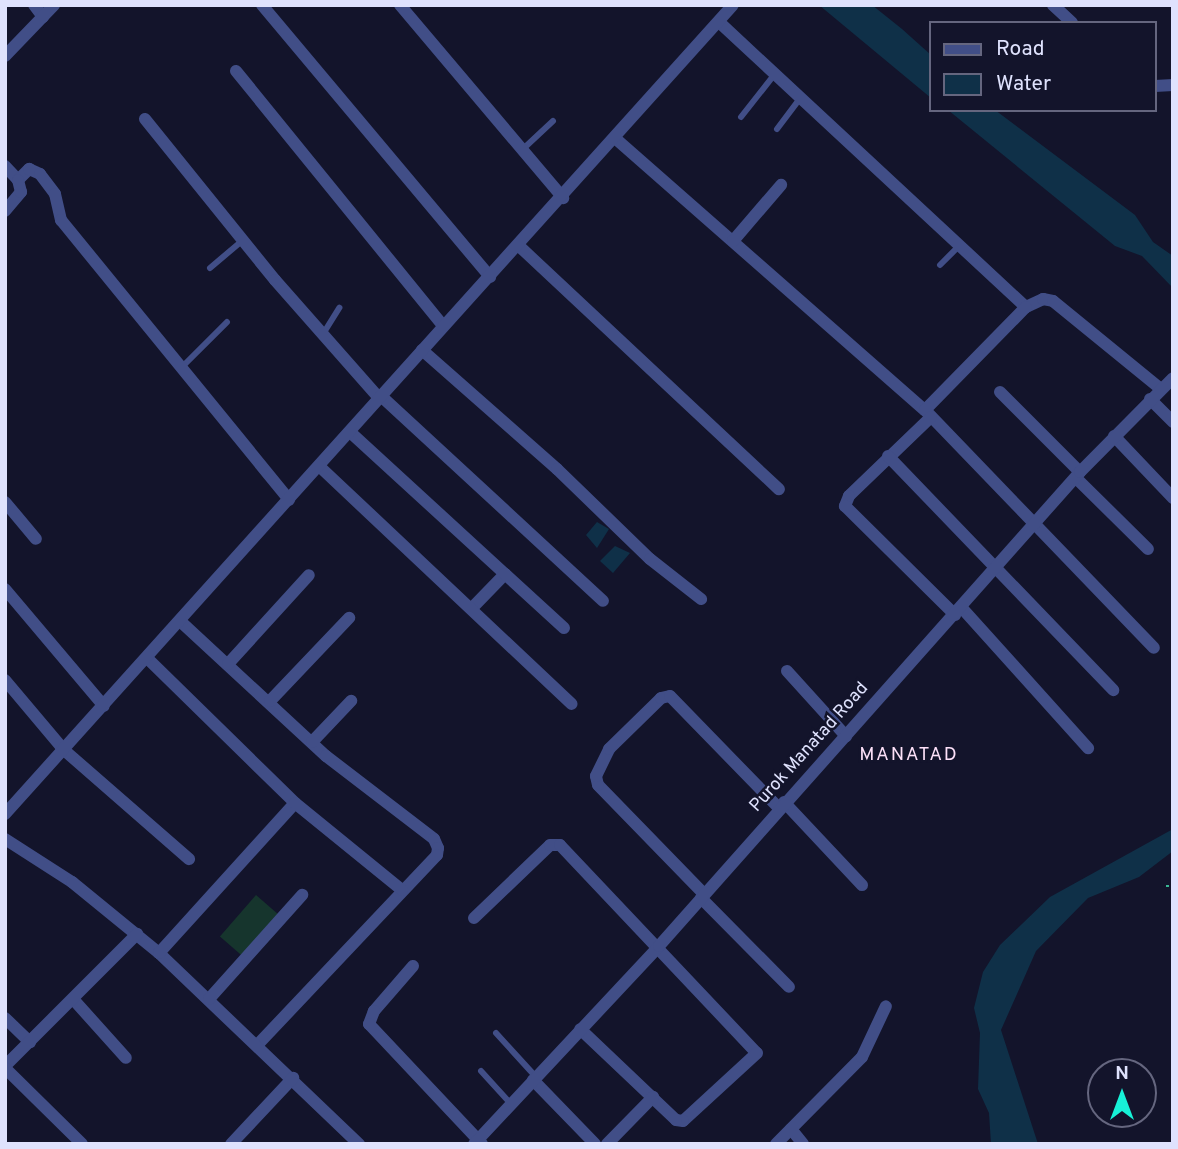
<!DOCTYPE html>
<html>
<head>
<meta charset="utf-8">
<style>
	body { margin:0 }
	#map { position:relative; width:1178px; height:1149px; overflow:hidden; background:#13142b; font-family:Overpass,sans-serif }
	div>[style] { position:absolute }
	.green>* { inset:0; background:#16352d; transform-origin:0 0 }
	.water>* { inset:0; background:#0f3048 }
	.path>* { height:2.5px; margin-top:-1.25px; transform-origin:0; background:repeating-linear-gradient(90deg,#39b794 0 3.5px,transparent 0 8.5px) }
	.lane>* { height:6px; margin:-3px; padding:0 3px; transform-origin:3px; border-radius:3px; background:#414e87 }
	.street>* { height:12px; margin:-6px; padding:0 6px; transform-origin:6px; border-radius:6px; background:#414e87 }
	span { translate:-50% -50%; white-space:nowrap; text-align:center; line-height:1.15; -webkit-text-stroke:5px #13142b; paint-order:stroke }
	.street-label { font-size:18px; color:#dfe2fd }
	.neighbourhood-label { font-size:19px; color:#fde1f9; letter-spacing:2px }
	.frame { position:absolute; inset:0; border:7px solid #dfe2fd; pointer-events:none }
	.legend { position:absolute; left:929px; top:21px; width:228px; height:91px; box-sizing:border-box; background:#13142b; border:2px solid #65667f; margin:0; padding:9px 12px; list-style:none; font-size:21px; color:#dfe2fd }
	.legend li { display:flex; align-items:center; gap:14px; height:35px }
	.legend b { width:35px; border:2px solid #65667f }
	.north { position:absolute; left:1087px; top:1058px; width:70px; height:70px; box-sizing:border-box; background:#13142b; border:2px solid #65667f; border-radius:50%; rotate:0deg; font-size:19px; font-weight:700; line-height:28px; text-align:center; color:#dfe2fd }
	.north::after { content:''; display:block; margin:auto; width:24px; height:32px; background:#17f1d7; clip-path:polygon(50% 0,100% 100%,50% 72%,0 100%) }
</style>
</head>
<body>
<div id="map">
	<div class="green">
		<i style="left:256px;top:895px;width:29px;height:55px;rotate:41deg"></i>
	</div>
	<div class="water">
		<i style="clip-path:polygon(819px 5px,872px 5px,902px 29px,931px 55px,931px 98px)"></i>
		<i style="clip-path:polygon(948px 110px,995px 110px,1135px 215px,1153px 242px,1173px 256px,1173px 288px,1142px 256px,1115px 246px)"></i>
		<i style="clip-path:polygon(597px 522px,609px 529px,597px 548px,586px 535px)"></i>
		<i style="clip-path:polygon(615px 546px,630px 553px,613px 573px,600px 561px)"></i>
		<i style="clip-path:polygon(1173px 829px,1173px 851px,1139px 877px,1088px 898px,1036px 951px,1001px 1030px,1038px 1144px,991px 1144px,989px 1113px,978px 1089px,980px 1033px,974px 1008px,983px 972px,1000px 945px,1050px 897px)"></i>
	</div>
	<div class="path">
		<i style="left:1166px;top:886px;width:7px"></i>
	</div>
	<div class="lane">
		<i style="left:741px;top:117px;width:53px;rotate:-51.8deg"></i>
		<i style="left:777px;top:129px;width:38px;rotate:-53deg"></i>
		<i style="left:523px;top:149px;width:41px;rotate:-43deg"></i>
		<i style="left:940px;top:265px;width:28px;rotate:-45deg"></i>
		<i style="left:210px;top:268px;width:43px;rotate:-40.3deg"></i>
		<i style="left:323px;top:334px;width:31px;rotate:-58deg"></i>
		<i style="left:181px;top:368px;width:65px;rotate:-45deg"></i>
		<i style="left:496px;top:1033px;width:59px;rotate:47.7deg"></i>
		<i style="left:481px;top:1071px;width:45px;rotate:47.7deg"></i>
	</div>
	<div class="street">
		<i style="left:34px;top:5px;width:15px;rotate:53deg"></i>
		<i style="left:262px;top:5px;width:355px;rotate:50deg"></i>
		<i style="left:400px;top:5px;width:253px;rotate:49.8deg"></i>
		<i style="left:1053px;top:5px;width:26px;rotate:43deg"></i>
		<i style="left:719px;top:22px;width:419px;rotate:42.9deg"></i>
		<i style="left:1026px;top:307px;width:19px;rotate:-25deg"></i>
		<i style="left:1043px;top:299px;width:10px;rotate:11deg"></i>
		<i style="left:1053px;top:301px;width:139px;rotate:39.2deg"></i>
		<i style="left:5px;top:56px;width:71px;rotate:-46.1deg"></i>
		<i style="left:236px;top:71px;width:328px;rotate:50.9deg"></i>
		<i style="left:1155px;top:86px;width:18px;rotate:-3deg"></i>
		<i style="left:145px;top:119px;width:207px;rotate:51.1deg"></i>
		<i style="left:275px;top:280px;width:157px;rotate:48.6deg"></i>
		<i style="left:616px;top:139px;width:411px;rotate:41.3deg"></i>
		<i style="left:925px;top:410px;width:330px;rotate:46.1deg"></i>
		<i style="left:5px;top:166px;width:19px;rotate:47deg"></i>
		<i style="left:18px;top:180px;width:16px;rotate:-45deg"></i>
		<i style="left:29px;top:169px;width:12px;rotate:24deg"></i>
		<i style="left:40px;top:174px;width:25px;rotate:53deg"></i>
		<i style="left:55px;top:194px;width:27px;rotate:77deg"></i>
		<i style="left:61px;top:220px;width:361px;rotate:50.8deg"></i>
		<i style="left:5px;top:211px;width:25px;rotate:-50deg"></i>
		<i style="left:21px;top:192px;width:12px;rotate:-104deg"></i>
		<i style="left:733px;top:241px;width:74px;rotate:-49.4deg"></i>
		<i style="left:519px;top:246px;width:356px;rotate:43.1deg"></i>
		<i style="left:422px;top:350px;width:180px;rotate:41.4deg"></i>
		<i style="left:557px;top:469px;width:129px;rotate:44.1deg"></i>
		<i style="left:650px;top:559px;width:65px;rotate:38.1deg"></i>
		<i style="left:1000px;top:392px;width:113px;rotate:45deg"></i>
		<i style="left:381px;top:396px;width:302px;rotate:42.7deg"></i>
		<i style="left:1150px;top:399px;width:33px;rotate:45deg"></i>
		<i style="left:925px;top:410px;width:144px;rotate:-45.6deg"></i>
		<i style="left:931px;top:417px;width:114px;rotate:136.1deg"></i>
		<i style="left:849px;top:496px;width:11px;rotate:112deg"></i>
		<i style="left:845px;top:506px;width:155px;rotate:44.7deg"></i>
		<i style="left:350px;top:432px;width:210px;rotate:42.5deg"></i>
		<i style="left:505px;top:574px;width:47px;rotate:134.1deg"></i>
		<i style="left:1114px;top:436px;width:86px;rotate:46.4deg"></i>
		<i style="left:888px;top:456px;width:325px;rotate:46.1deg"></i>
		<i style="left:319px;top:466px;width:347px;rotate:43.3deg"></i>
		<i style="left:1076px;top:478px;width:101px;rotate:44.6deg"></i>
		<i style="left:5px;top:502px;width:48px;rotate:50deg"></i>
		<i style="left:505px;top:574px;width:80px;rotate:42.5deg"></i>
		<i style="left:5px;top:589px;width:153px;rotate:49.8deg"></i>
		<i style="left:961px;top:607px;width:190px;rotate:48deg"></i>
		<i style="left:180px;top:621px;width:199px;rotate:42.8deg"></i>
		<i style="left:326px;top:756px;width:136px;rotate:37.5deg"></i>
		<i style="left:434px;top:839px;width:10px;rotate:66deg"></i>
		<i style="left:438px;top:848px;width:7px;rotate:98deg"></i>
		<i style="left:437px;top:855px;width:260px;rotate:133.4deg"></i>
		<i style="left:147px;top:658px;width:207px;rotate:44.4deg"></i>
		<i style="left:228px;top:664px;width:120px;rotate:-47.7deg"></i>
		<i style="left:787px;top:671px;width:88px;rotate:47.8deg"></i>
		<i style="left:5px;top:680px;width:92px;rotate:49.9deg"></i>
		<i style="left:64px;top:750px;width:166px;rotate:41.1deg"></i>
		<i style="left:270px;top:701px;width:115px;rotate:-46.4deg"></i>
		<i style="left:312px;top:742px;width:57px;rotate:-46.4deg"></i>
		<i style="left:784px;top:802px;width:114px;rotate:46.8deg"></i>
		<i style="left:5px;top:814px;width:1088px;rotate:-48.02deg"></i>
		<i style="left:5px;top:839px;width:80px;rotate:32.7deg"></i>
		<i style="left:72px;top:882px;width:112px;rotate:39.2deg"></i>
		<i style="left:159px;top:953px;width:277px;rotate:43.7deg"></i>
		<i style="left:704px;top:894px;width:152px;rotate:-134.2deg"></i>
		<i style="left:598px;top:785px;width:9px;rotate:-103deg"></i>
		<i style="left:596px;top:776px;width:30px;rotate:-64deg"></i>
		<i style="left:609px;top:749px;width:73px;rotate:-44.4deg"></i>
		<i style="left:661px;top:698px;width:9px;rotate:-13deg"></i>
		<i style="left:670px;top:696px;width:156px;rotate:45.8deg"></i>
		<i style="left:701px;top:898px;width:125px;rotate:45.3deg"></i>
		<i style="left:474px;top:918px;width:105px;rotate:-43.8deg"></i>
		<i style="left:550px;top:845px;width:10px"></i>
		<i style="left:560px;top:845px;width:286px;rotate:46.6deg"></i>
		<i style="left:757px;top:1053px;width:100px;rotate:137.4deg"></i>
		<i style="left:683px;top:1121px;width:7px;rotate:-172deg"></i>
		<i style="left:676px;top:1120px;width:132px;rotate:-136.5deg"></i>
		<i style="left:159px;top:953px;width:202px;rotate:-47.8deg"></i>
		<i style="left:295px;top:803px;width:138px;rotate:39.1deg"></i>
		<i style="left:413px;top:966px;width:60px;rotate:130.9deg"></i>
		<i style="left:374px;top:1011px;width:14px;rotate:111deg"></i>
		<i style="left:369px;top:1024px;width:165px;rotate:46.7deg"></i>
		<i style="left:73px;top:999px;width:79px;rotate:48.1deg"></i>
		<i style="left:209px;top:999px;width:140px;rotate:-48.2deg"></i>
		<i style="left:5px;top:1018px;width:35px;rotate:44deg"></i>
		<i style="left:5px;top:1066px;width:187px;rotate:-45deg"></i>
		<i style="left:5px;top:1068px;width:108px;rotate:44.6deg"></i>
		<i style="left:533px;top:1080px;width:89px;rotate:45.9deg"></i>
		<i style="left:791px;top:1129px;width:19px;rotate:51deg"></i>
		<i style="left:231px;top:1144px;width:91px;rotate:-46.8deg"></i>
		<i style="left:474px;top:1144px;width:271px;rotate:-46.9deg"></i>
		<i style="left:659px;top:946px;width:634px;rotate:-48.39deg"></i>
		<i style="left:1080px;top:472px;width:132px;rotate:-45.3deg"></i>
		<i style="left:607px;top:1144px;width:66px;rotate:-45.6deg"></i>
		<i style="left:776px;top:1144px;width:122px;rotate:-45.3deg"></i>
		<i style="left:862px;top:1057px;width:56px;rotate:-64.8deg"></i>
	</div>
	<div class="street-label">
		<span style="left:810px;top:748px;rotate:-48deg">Purok Manatad Road</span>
	</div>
	<div class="neighbourhood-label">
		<span style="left:909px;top:756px">MANATAD</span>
	</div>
	<div class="frame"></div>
	<ul class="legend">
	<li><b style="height:9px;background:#414e87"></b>Road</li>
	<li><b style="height:19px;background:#0f3048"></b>Water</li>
	</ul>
	<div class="north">N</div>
</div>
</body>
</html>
